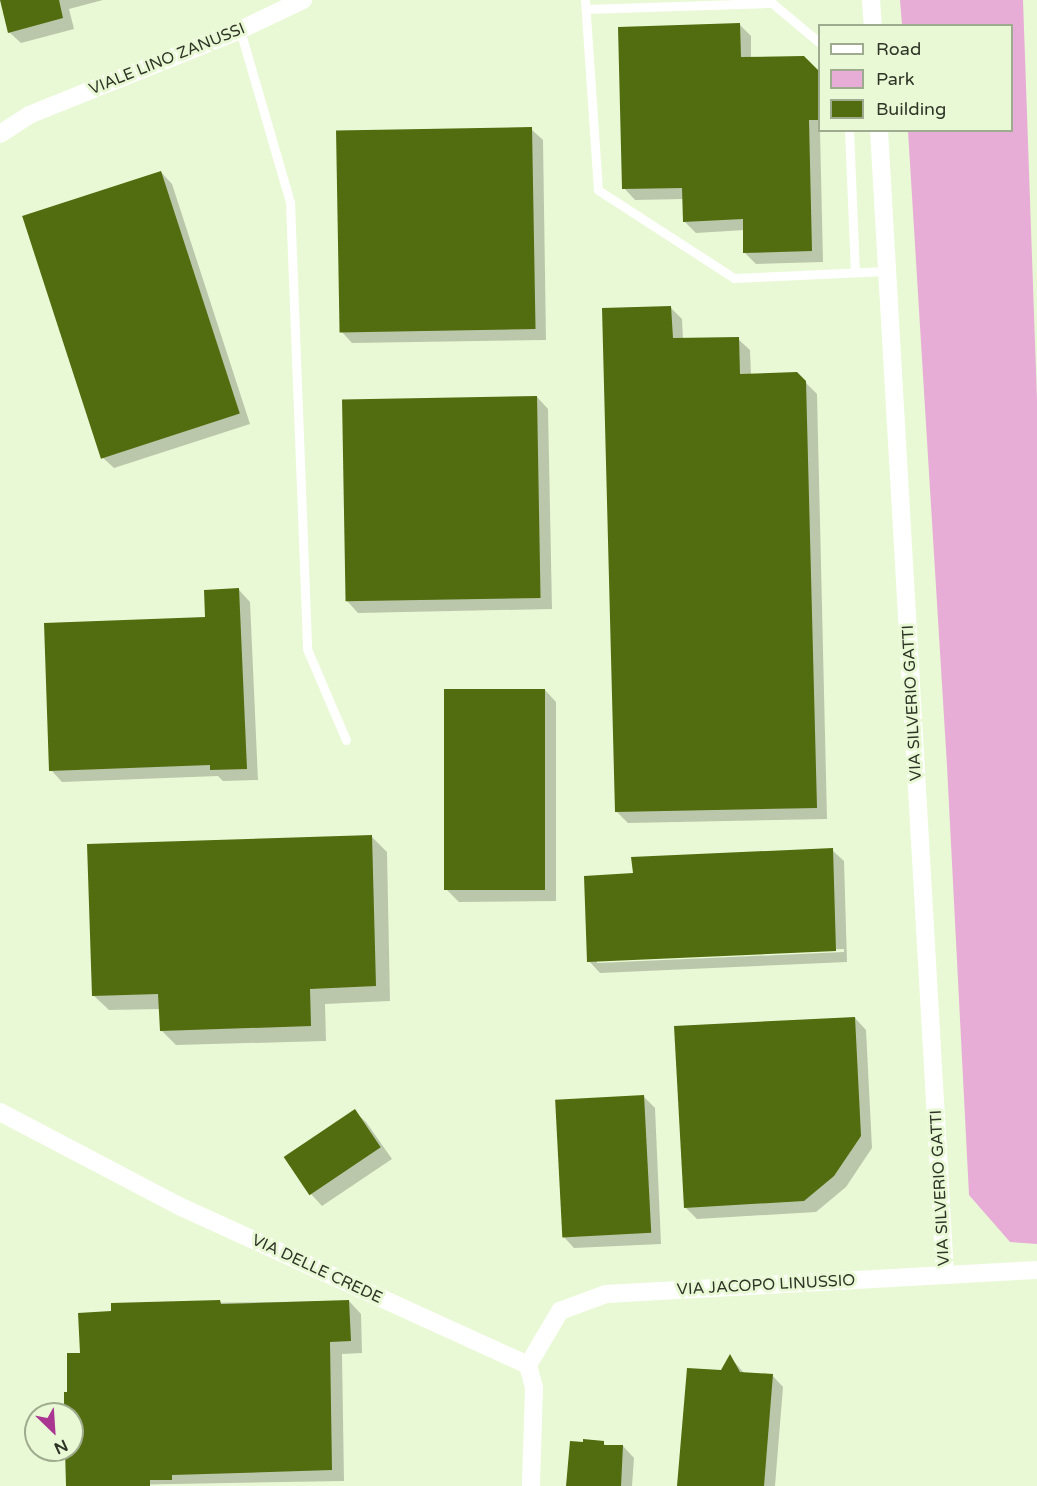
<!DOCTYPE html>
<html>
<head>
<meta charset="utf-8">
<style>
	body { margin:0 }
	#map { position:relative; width:1037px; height:1486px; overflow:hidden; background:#eaf9d5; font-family:"Varela Round",sans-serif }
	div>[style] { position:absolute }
	.green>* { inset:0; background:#e7add7 }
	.shadow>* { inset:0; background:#0003 }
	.building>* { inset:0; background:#516d0f; transform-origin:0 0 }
	.lane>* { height:9px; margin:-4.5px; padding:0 4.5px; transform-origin:4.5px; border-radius:4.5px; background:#fff }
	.street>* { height:18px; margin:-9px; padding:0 9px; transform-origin:9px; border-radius:9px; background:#fff }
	span { translate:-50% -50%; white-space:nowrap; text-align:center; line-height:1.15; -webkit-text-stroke:6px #eaf9d5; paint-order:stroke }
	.street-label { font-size:16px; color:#2f3527 }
	.legend { position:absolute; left:818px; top:24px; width:195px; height:108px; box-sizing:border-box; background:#eaf9d5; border:2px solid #9fab8f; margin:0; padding:8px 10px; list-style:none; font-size:18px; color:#2f3527 }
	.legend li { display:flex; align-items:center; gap:12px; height:30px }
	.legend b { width:30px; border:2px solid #9fab8f }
	.north { position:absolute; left:24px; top:1402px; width:60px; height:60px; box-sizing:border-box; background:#eaf9d5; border:2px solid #9fab8f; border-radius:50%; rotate:155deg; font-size:16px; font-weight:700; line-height:24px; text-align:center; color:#2f3527 }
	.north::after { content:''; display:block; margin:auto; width:21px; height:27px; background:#a93792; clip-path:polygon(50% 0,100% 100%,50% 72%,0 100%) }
</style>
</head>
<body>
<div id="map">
	<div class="green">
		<i style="clip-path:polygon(900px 0,1023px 0,1037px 400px,1037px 1244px,1010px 1242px,969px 1195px,947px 766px,908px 131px,1012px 130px,1012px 26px,902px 25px)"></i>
	</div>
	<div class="shadow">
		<i style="clip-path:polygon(1px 0,103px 0,69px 9px,74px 29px,21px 43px,9px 32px)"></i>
		<i style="clip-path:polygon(740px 25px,751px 36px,751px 59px,803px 58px,820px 73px,820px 130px,832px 130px,820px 131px,823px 262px,756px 264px,745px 253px,745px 230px,696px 233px,684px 221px,684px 199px,635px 200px,624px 188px)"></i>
		<i style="clip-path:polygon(531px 129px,543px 140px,546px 340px,352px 343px,341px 331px)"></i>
		<i style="clip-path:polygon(161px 172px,172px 184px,250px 424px,114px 468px,102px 457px)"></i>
		<i style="clip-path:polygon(670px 307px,682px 319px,683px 340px,738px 339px,750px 350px,751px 375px,796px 373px,817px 394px,827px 819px,628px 823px,616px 811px)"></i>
		<i style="clip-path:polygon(537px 397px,548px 409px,552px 609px,358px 613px,347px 601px)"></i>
		<i style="clip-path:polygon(239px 590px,250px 602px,258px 780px,223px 781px,218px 776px,62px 782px,51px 770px)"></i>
		<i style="clip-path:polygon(545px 690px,556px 702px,556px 901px,459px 902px,447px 890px)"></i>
		<i style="clip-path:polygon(372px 837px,387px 852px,390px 1001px,325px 1004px,326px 1041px,176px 1045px,161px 1030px,160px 1009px,109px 1010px,93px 995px)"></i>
		<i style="clip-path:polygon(evenodd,832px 850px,844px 861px,847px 962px,600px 973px,589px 961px,635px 875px,832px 850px,844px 949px,844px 952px,597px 963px,597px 960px,844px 949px)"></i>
		<i style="clip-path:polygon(855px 1018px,866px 1030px,872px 1148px,846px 1187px,816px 1212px,697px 1219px,685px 1207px)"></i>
		<i style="clip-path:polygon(643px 1096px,655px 1108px,661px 1244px,574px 1248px,563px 1236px)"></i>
		<i style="clip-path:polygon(354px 1111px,366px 1122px,392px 1159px,322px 1206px,311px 1194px,285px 1156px)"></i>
		<i style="clip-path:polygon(349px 1301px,361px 1314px,362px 1353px,342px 1354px,344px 1481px,67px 1486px,67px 1450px,72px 1450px,72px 1414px,66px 1414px,69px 1393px,82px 1354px,112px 1313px,112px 1304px)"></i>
		<i style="clip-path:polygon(730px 1357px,745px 1374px,772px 1375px,783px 1387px,775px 1486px,679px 1486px,722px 1372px)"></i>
		<i style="clip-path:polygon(603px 1443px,606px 1446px,623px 1446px,634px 1458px,632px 1486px,568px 1486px)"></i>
	</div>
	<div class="building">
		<i style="clip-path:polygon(0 0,59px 0,63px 18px,8px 33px)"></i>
		<i style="clip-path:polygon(740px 23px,741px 57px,804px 56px,819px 71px,819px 120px,809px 120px,812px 251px,743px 253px,743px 219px,683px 222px,682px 188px,622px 189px,618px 27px)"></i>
		<i style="left:532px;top:127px;width:202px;height:196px;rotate:89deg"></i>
		<i style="left:161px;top:171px;width:255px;height:146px;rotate:72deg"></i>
		<i style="clip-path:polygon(671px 306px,673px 338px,739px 337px,740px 374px,797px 372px,806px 381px,817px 808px,615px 812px,602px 308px)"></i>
		<i style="left:537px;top:396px;width:202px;height:195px;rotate:89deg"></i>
		<i style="clip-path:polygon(239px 588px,247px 769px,210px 770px,210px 765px,49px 771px,44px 623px,205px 617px,204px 590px)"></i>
		<i style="left:545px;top:689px;width:201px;height:101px;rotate:90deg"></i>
		<i style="clip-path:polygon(372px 835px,376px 986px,310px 989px,311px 1026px,160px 1031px,158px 994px,92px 996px,87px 844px)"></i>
		<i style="clip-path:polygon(833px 848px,836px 951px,587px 962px,584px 876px,633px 873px,631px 857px)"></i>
		<i style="clip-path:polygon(855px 1017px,861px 1136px,834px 1176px,804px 1201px,684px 1208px,674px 1026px)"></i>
		<i style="left:644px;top:1095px;width:138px;height:89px;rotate:87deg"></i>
		<i style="left:355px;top:1109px;width:46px;height:86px;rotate:56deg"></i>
		<i style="clip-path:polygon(220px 1300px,221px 1304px,349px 1300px,351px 1341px,330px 1342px,332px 1470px,172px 1475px,172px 1480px,150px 1480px,150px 1486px,66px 1486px,65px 1450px,72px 1450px,72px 1414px,64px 1414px,64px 1392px,67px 1392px,67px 1353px,80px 1353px,78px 1313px,111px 1311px,111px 1303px)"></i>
		<i style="clip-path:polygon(730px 1354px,740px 1372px,773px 1374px,764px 1486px,677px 1486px,687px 1368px,721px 1370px)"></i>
		<i style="clip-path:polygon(583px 1439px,604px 1441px,604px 1445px,623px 1445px,621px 1486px,566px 1486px,570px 1441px,583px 1442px)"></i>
	</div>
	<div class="lane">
		<i style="left:585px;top:0;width:190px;rotate:86.1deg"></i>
		<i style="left:598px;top:190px;width:162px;rotate:32.9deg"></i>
		<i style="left:734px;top:278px;width:153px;rotate:-2.6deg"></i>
		<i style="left:587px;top:9px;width:185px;rotate:-1.9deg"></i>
		<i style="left:772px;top:3px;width:62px;rotate:39.8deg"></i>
		<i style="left:240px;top:30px;width:179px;rotate:73.8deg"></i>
		<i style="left:290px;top:202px;width:447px;rotate:87.8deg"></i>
		<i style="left:307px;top:649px;width:99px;rotate:66.8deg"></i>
		<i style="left:849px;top:130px;width:142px;rotate:87.6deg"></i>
	</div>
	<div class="street">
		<i style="left:871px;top:0;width:26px;rotate:86deg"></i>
		<i style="left:879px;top:130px;width:1147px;rotate:86.7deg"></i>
		<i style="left:0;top:134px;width:35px;rotate:-33deg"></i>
		<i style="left:29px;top:115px;width:227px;rotate:-21.9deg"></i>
		<i style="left:240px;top:30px;width:70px;rotate:-25.5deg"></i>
		<i style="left:0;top:1112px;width:202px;rotate:27.7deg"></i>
		<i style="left:179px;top:1206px;width:384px;rotate:24.5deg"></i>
		<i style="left:528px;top:1365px;width:63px;rotate:-59.3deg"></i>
		<i style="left:560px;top:1311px;width:49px;rotate:-20.3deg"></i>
		<i style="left:606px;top:1294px;width:432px;rotate:-3.2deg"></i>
		<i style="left:528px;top:1365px;width:24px;rotate:75deg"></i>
		<i style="left:534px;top:1388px;width:98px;rotate:91.8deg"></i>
	</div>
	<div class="street-label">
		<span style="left:167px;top:59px;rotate:-22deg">VIALE LINO ZANUSSI</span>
		<span style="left:912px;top:703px;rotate:-93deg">VIA SILVERIO GATTI</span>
		<span style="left:940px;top:1188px;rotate:-93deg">VIA SILVERIO GATTI</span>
		<span style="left:317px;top:1269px;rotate:25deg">VIA DELLE CREDE</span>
		<span style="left:766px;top:1285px;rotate:-3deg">VIA JACOPO LINUSSIO</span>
	</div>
	<ul class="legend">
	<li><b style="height:8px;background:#fff"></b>Road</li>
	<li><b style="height:16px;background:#e7add7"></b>Park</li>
	<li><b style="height:16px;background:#516d0f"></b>Building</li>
	</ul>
	<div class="north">N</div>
</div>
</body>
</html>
